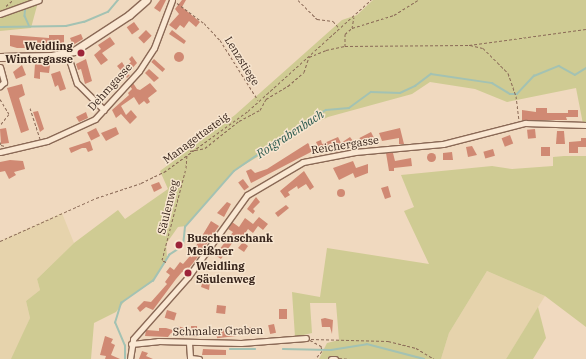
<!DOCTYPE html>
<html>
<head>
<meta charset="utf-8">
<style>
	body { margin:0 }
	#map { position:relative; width:586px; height:359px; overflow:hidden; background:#f0d9bf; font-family:"IBM Plex Serif",serif }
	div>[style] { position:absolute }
	.farmland>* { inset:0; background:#e6d3ac }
	.green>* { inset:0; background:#cfcb93 }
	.stream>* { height:1.5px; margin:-0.75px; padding:0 0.75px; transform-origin:0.75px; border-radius:0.75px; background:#a3c2b3 }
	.building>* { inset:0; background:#d08973; transform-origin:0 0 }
	.round { border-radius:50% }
	.path>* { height:1px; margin-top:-0.5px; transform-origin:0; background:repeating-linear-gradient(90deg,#8a6956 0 3px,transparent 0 5px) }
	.roads { filter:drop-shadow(1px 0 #8a6956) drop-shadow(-1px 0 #8a6956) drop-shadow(0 1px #8a6956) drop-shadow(0 -1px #8a6956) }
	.street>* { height:5px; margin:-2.5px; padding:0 2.5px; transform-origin:2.5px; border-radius:2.5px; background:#fae8d3 }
	.secondary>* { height:7px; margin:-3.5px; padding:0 3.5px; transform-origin:3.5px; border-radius:3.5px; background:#fae8d3 }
	.dots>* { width:11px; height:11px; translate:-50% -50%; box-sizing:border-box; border:2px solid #f7e5cf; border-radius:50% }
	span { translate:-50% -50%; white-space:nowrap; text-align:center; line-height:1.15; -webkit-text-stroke:3px #f7e5cf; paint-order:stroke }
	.poi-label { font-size:11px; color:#38251c; font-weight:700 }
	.right { translate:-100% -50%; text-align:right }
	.left { translate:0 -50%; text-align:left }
	.street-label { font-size:11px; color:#38251c }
	.water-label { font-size:12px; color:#2a594e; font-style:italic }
</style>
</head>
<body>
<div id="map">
	<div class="farmland">
		<i style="clip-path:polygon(62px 213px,74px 243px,37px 279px,40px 290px,26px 301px,30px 318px,14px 356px,11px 359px,0 359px,0 241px)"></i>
		<i style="clip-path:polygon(487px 271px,545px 296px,506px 359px,441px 359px,449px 333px)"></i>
	</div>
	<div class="green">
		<i style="clip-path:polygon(0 0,44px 0,38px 2px,31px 28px,0 31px)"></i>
		<i style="clip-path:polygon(373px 0,586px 0,586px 125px,583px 124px,576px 88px,507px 102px,475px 89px,430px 82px,412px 94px,328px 117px,297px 133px,234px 171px,186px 226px,178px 227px,166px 244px,167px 257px,152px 282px,127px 298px,116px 312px,94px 323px,91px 359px,11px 359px,30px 318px,26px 301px,40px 290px,37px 279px,74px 243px,118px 210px,125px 219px,168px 189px,160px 171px,235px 115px,342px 20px,357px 15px)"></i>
		<i style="clip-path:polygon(564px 156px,586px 156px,586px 327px,545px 296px,487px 271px,449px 333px,441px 359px,319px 359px,327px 343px,339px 340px,336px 303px,310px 303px,312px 333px,295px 337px,292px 292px,320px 297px,327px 248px,429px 264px,404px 211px,414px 207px,401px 175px,492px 166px,512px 169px,553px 166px,553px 157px)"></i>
		<i style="clip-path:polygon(538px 307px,546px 338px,533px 359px,506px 359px)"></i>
	</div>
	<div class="stream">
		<i style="left:26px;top:6px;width:10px;rotate:96deg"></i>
		<i style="left:25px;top:16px;width:10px;rotate:66deg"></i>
		<i style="left:0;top:27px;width:66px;rotate:-0.9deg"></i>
		<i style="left:66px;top:26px;width:18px;rotate:-13deg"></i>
		<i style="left:84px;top:22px;width:26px;rotate:-23deg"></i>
		<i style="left:108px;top:12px;width:16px;rotate:-50deg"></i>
		<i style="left:230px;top:349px;width:25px"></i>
		<i style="left:283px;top:349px;width:48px;rotate:1.2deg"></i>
		<i style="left:331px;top:350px;width:36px;rotate:-9deg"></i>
		<i style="left:367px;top:344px;width:59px;rotate:14.7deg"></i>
		<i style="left:125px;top:359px;width:13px;rotate:-90deg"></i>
		<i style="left:125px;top:346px;width:25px;rotate:-113deg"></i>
		<i style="left:115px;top:323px;width:21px;rotate:-73deg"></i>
		<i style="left:121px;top:303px;width:39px;rotate:-35deg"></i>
		<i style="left:153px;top:281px;width:31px;rotate:-58deg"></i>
		<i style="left:169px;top:255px;width:17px;rotate:-33deg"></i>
		<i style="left:183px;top:246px;width:19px;rotate:-84deg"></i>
		<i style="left:185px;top:227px;width:74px;rotate:-48.8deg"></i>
		<i style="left:234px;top:171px;width:69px;rotate:-34.4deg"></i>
		<i style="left:291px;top:132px;width:41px;rotate:-32.2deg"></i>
		<i style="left:326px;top:110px;width:23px;rotate:-5deg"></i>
		<i style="left:349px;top:108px;width:27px;rotate:-36deg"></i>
		<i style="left:371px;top:92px;width:29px;rotate:2deg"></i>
		<i style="left:400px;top:93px;width:17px;rotate:-25deg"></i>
		<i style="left:415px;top:86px;width:20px;rotate:-37deg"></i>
		<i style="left:431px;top:74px;width:62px;rotate:8.4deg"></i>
		<i style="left:492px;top:83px;width:21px;rotate:31deg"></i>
		<i style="left:510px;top:94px;width:7px"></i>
		<i style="left:517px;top:94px;width:25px;rotate:-47deg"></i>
		<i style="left:534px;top:76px;width:27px;rotate:-22deg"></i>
		<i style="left:559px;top:66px;width:18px;rotate:29deg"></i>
		<i style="left:575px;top:75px;width:13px;rotate:-32deg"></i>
	</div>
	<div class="building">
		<i style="clip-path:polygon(160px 0,166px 0,160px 12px,154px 8px)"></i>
		<i style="clip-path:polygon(182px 0,186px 0,182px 7px,200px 22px,196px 27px,189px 21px,184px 28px,180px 25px,176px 30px,169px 25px,179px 14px,175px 9px)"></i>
		<i style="left:134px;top:22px;width:9px;height:9px;rotate:54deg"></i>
		<i style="left:146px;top:30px;width:8px;height:11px;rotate:45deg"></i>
		<i style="clip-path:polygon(172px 30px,186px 41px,184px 44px,169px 34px)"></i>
		<i style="clip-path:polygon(81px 34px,83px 39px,73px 45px,70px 38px)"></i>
		<i style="clip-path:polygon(10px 35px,49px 38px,49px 35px,64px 35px,64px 46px,57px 46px,57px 48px,17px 48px,10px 46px)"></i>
		<i style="clip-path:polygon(110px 37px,115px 44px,102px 53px,108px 60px,101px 65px,94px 55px,101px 49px,98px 45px)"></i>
		<i class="round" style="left:174px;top:52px;width:10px;height:10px"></i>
		<i style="clip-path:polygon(132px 56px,137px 63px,127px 74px,130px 75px,127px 78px,117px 66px,122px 62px,125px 67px,131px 62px,129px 59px)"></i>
		<i style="clip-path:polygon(86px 59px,92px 81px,85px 84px,81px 69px,78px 70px,76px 64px)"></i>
		<i style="left:154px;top:59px;width:15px;height:4px;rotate:42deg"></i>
		<i style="clip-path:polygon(35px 64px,50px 65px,49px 73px,40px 72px,40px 79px,34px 78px)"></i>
		<i style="clip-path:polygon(22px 65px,26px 75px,16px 79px,13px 72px)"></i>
		<i style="clip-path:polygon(149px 69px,159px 78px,154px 82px,145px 73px)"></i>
		<i style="clip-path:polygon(60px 71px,66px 89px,60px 91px,58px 85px,55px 87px,51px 74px)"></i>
		<i style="clip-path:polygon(133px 83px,137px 89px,140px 90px,150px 83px,157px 91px,148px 98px,150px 102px,147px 104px,144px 101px,139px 105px,134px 97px,121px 106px,126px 115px,131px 110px,137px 117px,130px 124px,121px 114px,116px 118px,112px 110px,129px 95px,128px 93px,132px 89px,130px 86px)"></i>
		<i style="clip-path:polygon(22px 84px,25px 95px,19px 98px,29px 130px,21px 133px,7px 88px)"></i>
		<i style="left:107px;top:87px;width:7px;height:11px;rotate:45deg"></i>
		<i style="clip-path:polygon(536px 108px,547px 108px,547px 113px,568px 113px,568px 110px,578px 110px,578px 117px,566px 117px,567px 120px,522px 120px,522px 110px,536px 112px)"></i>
		<i style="clip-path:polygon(38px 111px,44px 129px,40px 132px,33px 112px)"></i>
		<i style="clip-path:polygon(86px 112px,88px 118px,79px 122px,76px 117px)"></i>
		<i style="clip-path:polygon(116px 127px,119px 134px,106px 141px,101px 133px)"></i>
		<i style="clip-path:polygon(6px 128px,9px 143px,1px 144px,0 129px)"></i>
		<i style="left:96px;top:128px;width:9px;height:10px;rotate:63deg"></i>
		<i style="clip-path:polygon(400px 128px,404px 144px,399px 144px,399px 138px,382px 141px,379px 133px)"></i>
		<i style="left:535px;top:129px;width:9px;height:8px;rotate:84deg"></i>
		<i style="clip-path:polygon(557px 131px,564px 131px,565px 144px,556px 144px)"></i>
		<i style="left:371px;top:132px;width:9px;height:13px;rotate:63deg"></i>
		<i style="left:510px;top:135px;width:9px;height:9px;rotate:69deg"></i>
		<i style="clip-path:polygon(338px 137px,341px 143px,350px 137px,356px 145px,336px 152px,334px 147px,321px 153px,316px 142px,321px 140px,322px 144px)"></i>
		<i style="clip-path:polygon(581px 138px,586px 138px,586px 147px,578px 147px,578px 153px,569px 153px,569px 142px,581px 141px)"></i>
		<i style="clip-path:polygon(90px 141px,93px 150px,88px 152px,86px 148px,82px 148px,71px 153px,69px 148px)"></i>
		<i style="clip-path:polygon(308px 143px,313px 151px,251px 183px,246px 171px,251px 169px,255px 173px,267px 169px)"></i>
		<i style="clip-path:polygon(472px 146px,477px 155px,468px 157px,466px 147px)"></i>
		<i style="left:541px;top:147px;width:9px;height:9px"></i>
		<i style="left:493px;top:149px;width:7px;height:10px;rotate:74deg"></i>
		<i style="clip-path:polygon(452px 152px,453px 160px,443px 160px,443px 153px)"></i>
		<i class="round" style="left:426.5px;top:152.5px;width:9px;height:9px"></i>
		<i style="clip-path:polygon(386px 153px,393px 153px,395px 161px,411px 158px,412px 166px,394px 168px,394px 171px,389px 171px)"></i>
		<i style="clip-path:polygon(10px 160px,23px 161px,25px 169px,14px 172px,16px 175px,9px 179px,5px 171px,0 172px,0 162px)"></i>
		<i style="clip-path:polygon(353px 161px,356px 168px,368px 164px,368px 173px,355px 178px,353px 173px,339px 180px,333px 168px)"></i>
		<i style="clip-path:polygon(304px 171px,314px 187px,310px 190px,306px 184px,298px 189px,297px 186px,288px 192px,290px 195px,285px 198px,280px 191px)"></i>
		<i style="left:243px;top:179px;width:10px;height:6px;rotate:53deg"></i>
		<i style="clip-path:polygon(159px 182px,162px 188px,154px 192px,151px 185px)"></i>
		<i style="clip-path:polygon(388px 186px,391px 197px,385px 199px,381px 188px)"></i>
		<i class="round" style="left:337px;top:189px;width:8px;height:8px"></i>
		<i style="clip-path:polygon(256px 197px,260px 202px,253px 209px,255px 211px,253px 214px,247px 209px)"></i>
		<i style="clip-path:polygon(227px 202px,231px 204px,224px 217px,217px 213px)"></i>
		<i style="clip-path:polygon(286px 205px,289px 208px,278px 217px,275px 213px)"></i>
		<i style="clip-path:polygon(259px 217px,268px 224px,263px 230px,258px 226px,253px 233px,248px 229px,241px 239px,237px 236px,221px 259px,215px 255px,233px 232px,228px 229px,232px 222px,239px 227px,245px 218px,253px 224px)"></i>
		<i style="clip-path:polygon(211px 221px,219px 226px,197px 258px,185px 273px,182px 272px,176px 279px,153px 310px,146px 307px,140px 312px,137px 308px,144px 301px,151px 302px,167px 284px,165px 282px,170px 275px,166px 272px,170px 267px,174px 270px,180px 262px,183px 264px,190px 256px)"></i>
		<i style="clip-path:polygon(243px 242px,248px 246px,244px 252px,238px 248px)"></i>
		<i style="clip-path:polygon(203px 280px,210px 281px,209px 290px,201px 287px)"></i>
		<i style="left:217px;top:305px;width:9px;height:8px;rotate:6deg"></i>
		<i style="left:279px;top:309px;width:8px;height:10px"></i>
		<i style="left:167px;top:310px;width:10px;height:8px;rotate:17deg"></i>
		<i style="clip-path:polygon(325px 318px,333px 320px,332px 334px,330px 327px,322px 327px,321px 319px)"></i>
		<i style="left:274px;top:324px;width:9px;height:6px;rotate:77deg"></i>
		<i style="clip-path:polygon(178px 326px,187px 329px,184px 337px,171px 333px,168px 337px,145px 336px,146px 330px,159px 331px,159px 328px,166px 328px,176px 331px)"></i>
		<i style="left:191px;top:326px;width:6px;height:11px"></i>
		<i style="left:243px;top:327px;width:19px;height:7px;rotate:3deg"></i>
		<i style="left:235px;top:328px;width:8px;height:19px;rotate:83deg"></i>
		<i style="clip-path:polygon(105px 336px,113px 339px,111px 343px,115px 345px,111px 355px,120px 359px,105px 359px,106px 356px,100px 355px)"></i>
		<i style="clip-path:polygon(203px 349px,226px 350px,226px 355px,202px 355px)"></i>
		<i style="clip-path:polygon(142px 351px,148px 353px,146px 356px,153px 359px,139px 359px)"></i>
	</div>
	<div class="path">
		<i style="left:298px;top:0;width:27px;rotate:45deg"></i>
		<i style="left:317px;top:19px;width:16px;rotate:7deg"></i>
		<i style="left:333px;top:21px;width:9px;rotate:49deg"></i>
		<i style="left:177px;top:3px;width:34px;rotate:37deg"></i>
		<i style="left:204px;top:23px;width:23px;rotate:47deg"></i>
		<i style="left:220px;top:40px;width:71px;rotate:57.7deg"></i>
		<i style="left:6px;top:6px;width:9px;rotate:-41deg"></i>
		<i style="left:352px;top:28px;width:44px;rotate:-17.2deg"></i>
		<i style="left:394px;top:15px;width:28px;rotate:-32deg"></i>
		<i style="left:470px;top:45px;width:13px;rotate:13deg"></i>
		<i style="left:483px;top:48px;width:35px;rotate:45deg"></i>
		<i style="left:508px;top:73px;width:24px;rotate:71deg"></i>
		<i style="left:516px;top:96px;width:23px;rotate:83deg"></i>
		<i style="left:345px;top:46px;width:12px;rotate:-90deg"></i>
		<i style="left:345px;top:34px;width:9px;rotate:-41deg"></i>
		<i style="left:352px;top:28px;width:11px;rotate:-80deg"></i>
		<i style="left:0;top:99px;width:17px;rotate:59deg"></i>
		<i style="left:9px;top:114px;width:14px;rotate:129deg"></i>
		<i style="left:30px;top:108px;width:32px;rotate:72deg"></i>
		<i style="left:0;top:142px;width:3px;rotate:72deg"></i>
		<i style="left:1px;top:145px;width:4px;rotate:14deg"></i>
		<i style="left:190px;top:151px;width:15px;rotate:-11deg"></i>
		<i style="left:205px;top:148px;width:43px;rotate:-38.5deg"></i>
		<i style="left:239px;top:121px;width:24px;rotate:-28deg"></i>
		<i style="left:260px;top:110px;width:13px;rotate:-61deg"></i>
		<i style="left:266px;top:99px;width:26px;rotate:-31deg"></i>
		<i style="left:288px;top:86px;width:21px;rotate:-41deg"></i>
		<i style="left:304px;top:72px;width:16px;rotate:-72deg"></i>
		<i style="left:309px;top:57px;width:18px;rotate:-22deg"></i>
		<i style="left:326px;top:50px;width:19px;rotate:-12deg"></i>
		<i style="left:345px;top:46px;width:124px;rotate:-0.5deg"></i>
		<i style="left:469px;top:45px;width:118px;rotate:-7.8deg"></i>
		<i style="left:0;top:241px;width:105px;rotate:-24.1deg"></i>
		<i style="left:96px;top:198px;width:47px;rotate:-18.4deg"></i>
		<i style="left:141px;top:183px;width:25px;rotate:-26deg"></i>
		<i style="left:164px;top:172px;width:104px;rotate:-36deg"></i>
		<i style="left:248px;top:111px;width:166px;rotate:-42.1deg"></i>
		<i style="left:166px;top:262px;width:4px;rotate:-153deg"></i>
		<i style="left:162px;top:260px;width:95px;rotate:-75.4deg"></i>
		<i style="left:186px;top:168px;width:14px;rotate:-86deg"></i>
		<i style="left:311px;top:339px;width:77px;rotate:1.5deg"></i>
		<i style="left:388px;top:341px;width:29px;rotate:14deg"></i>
		<i style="left:416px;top:348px;width:21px;rotate:31deg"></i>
		<i style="left:310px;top:340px;width:13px;rotate:29deg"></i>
		<i style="left:321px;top:346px;width:5px;rotate:79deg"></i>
		<i style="left:322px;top:351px;width:11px;rotate:131deg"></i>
		<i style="left:339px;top:358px;width:11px;rotate:5deg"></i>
		<i style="left:394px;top:359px;width:7px"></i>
	</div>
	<div class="roads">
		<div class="street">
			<i style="left:0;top:14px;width:41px;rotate:-19.7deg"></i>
			<i style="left:67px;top:53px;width:32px;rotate:72deg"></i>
			<i style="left:77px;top:83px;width:38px;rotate:45deg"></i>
			<i style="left:0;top:67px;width:16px;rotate:75deg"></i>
			<i style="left:4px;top:82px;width:6px;rotate:135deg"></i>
			<i style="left:0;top:152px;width:48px;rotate:-13.2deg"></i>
			<i style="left:47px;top:141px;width:53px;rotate:-24.6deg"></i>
			<i style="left:95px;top:119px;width:65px;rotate:-47.5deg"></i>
			<i style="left:139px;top:71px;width:27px;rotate:-57deg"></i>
			<i style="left:154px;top:48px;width:51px;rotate:-69.4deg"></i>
			<i style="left:189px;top:343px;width:16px;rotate:86deg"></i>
			<i style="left:131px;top:344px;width:27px;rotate:-6deg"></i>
			<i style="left:158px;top:341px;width:83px;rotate:1.4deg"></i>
			<i style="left:241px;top:343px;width:65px;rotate:-4.4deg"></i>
			<i style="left:191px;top:358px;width:8px;rotate:7deg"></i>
			<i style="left:130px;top:359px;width:20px;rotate:-81deg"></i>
			<i style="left:133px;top:339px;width:83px;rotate:-48.4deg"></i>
			<i style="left:188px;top:277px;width:101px;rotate:-54.3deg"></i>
			<i style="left:247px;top:195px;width:65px;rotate:-30.5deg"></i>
			<i style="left:303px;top:162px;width:53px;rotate:-10.9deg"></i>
			<i style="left:355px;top:152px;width:88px;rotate:-5.2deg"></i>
			<i style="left:443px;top:144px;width:85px;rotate:-14.4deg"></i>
			<i style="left:525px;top:123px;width:61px;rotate:1.9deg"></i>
			<i style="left:331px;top:359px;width:4px"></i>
		</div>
		<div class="secondary">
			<i style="left:0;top:57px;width:52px;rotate:-1.1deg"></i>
			<i style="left:52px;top:56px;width:23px;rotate:-13deg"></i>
			<i style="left:74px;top:51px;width:66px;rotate:-33.2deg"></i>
			<i style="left:129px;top:15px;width:23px;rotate:-41deg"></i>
		</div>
	</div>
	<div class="dots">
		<i style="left:81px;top:53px;background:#9c2339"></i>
		<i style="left:179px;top:245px;background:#9c2339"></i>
		<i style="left:188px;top:273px;background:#9c2339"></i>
	</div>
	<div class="poi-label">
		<span class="right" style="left:73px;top:53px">Weidling<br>Wintergasse</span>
		<span class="left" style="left:187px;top:245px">Buschenschank<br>Meißner</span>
		<span class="left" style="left:196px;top:273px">Weidling<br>Säulenweg</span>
	</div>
	<div class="street-label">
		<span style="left:242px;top:61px;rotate:58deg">Lenzstiege</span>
		<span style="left:110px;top:87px;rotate:-48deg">Dehmgasse</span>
		<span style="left:196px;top:138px;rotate:-36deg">Managettasteig</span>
		<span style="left:345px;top:145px;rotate:-9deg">Reichergasse</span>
		<span style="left:168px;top:207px;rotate:-76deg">Säulenweg</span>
		<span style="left:218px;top:331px;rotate:-1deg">Schmaler Graben</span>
	</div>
	<div class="water-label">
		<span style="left:290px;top:134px;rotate:-33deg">Rotgrabenbach</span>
	</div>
</div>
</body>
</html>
